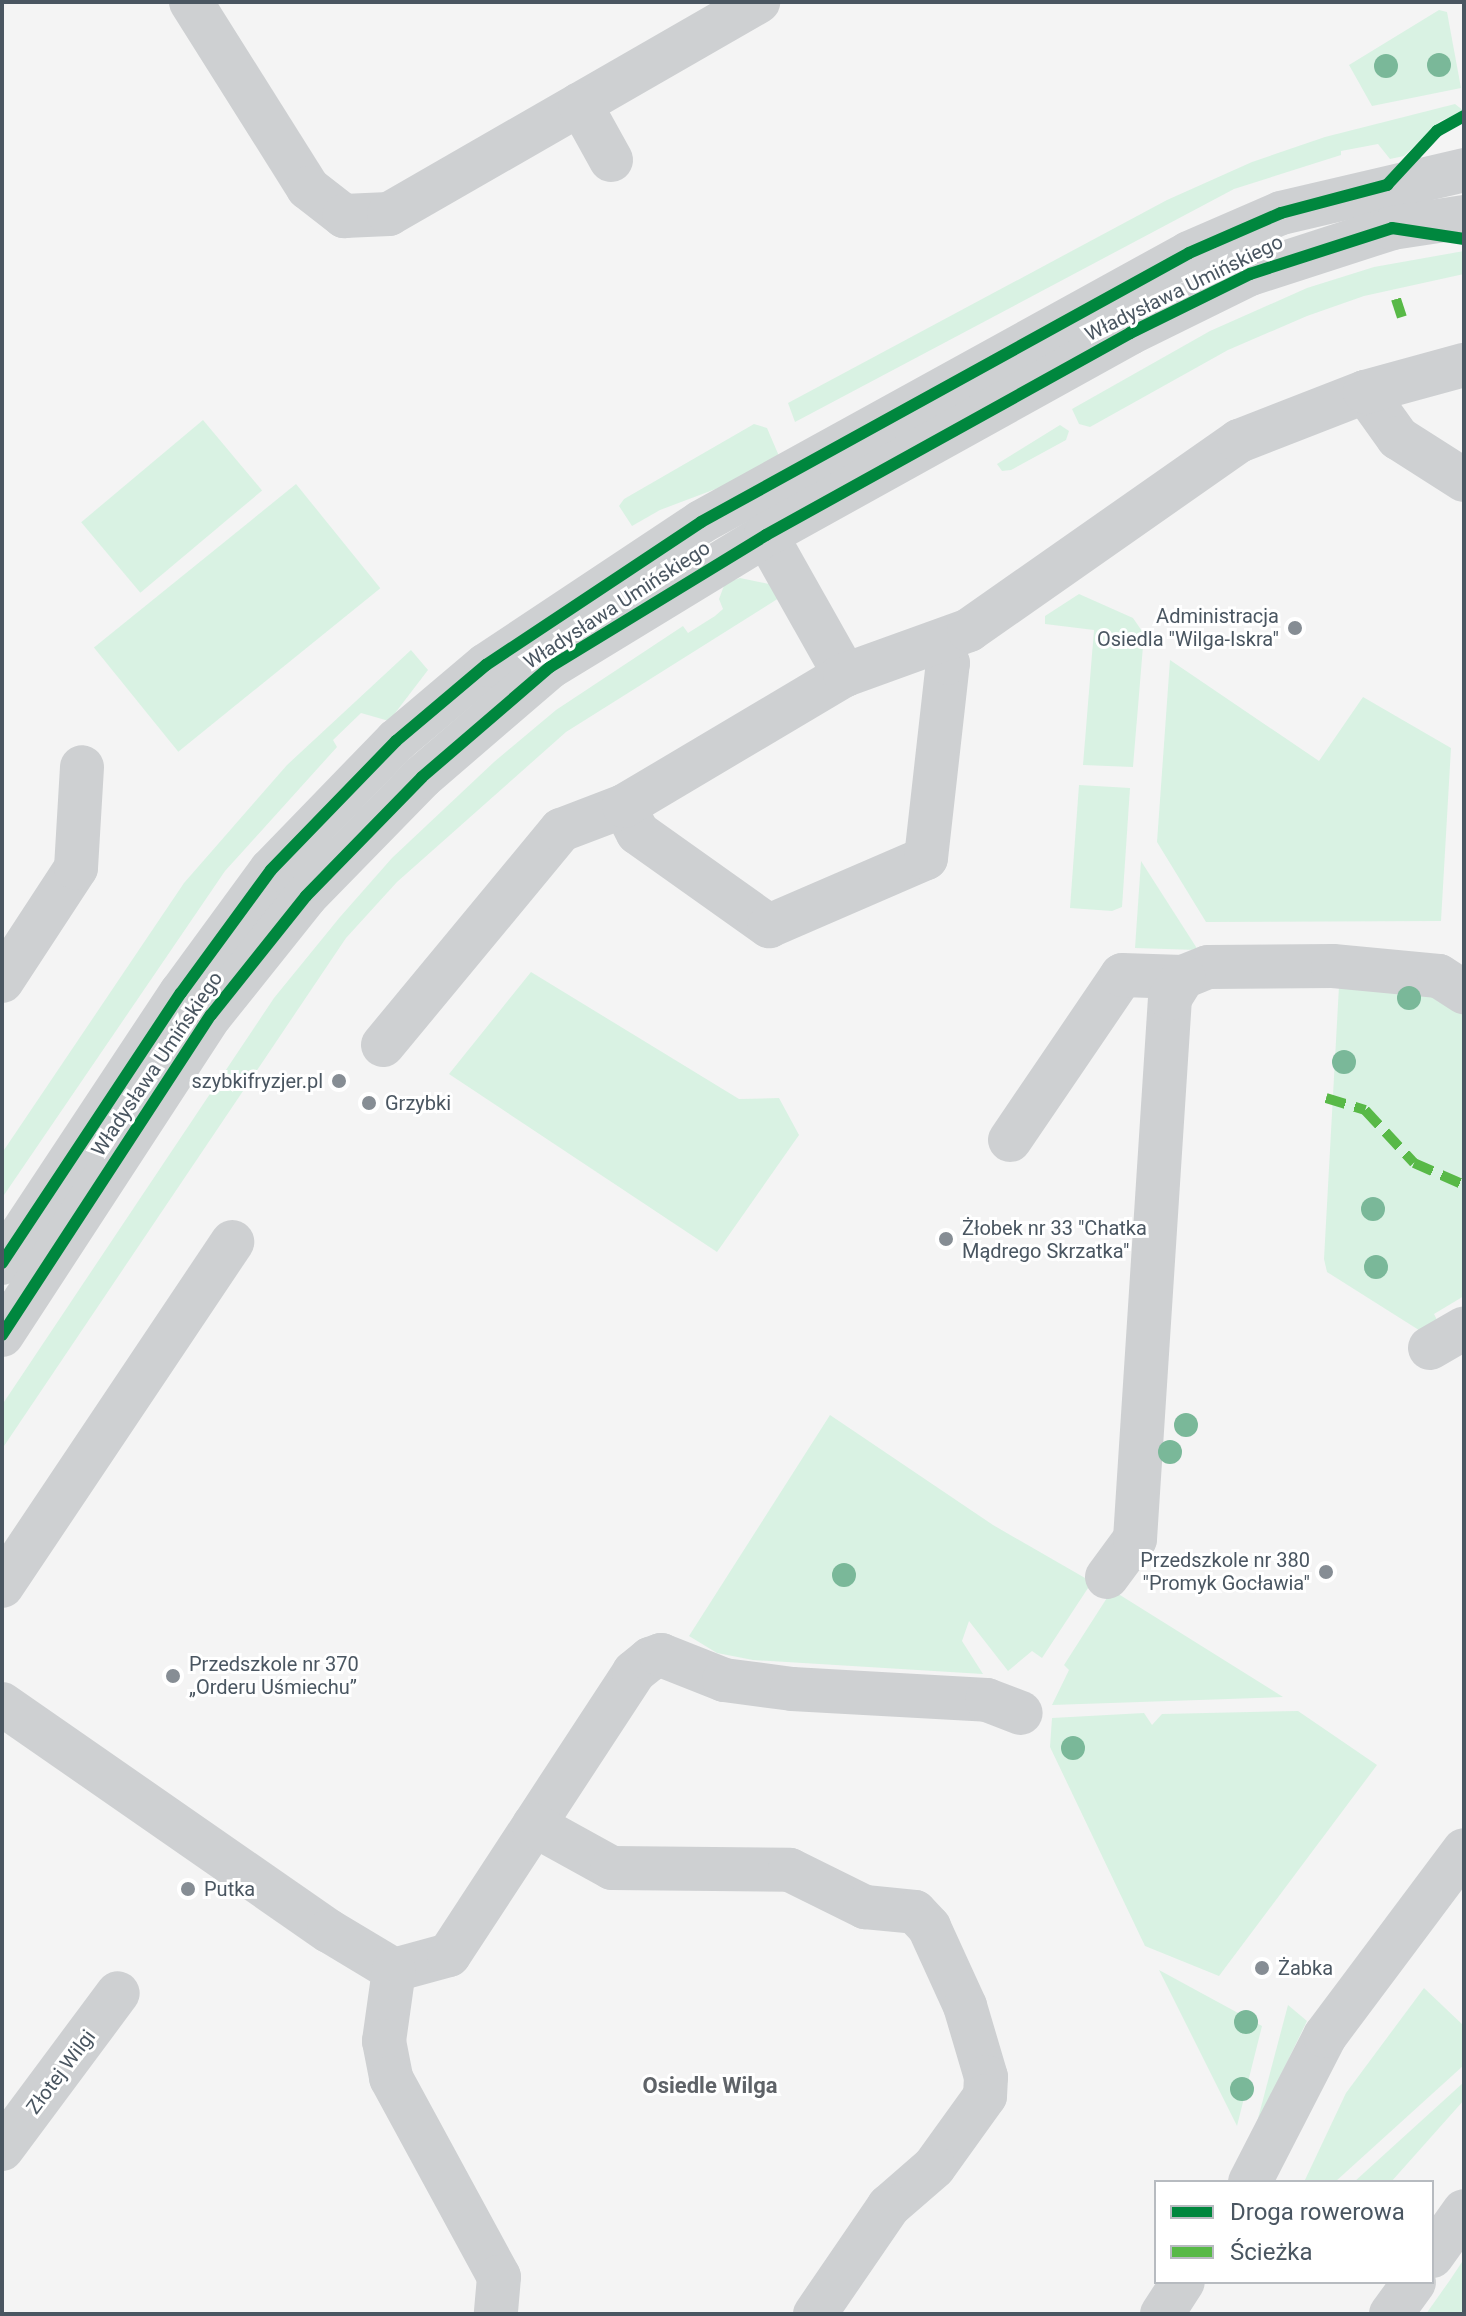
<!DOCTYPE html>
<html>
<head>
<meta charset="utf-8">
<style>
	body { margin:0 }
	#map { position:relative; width:1466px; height:2316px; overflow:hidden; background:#f4f4f4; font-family:Roboto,sans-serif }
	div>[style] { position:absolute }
	.green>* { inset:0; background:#d9f2e3; transform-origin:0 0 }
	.minor>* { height:44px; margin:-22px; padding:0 22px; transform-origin:22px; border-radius:22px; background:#ced0d2 }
	.quiet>* { height:10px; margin-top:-5px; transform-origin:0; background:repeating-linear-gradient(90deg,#58b947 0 20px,transparent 0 30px) }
	.cycleway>* { height:12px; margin:-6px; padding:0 6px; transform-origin:6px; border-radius:6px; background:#00873e }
	.trees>* { width:24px; height:24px; margin:-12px; border-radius:50%; background:#7ab899 }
	.dots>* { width:22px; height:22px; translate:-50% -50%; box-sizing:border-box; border:4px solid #fff; border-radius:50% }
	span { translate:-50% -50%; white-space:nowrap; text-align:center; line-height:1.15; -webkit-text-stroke:6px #fff; paint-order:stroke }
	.street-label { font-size:20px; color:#4a5661 }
	.poi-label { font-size:20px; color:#4a5661 }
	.right { translate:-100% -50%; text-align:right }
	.left { translate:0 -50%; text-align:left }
	.neighbourhood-label { font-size:22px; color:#5f6368; font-weight:700 }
	.frame { position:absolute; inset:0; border:4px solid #4a5661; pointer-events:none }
	.legend { position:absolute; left:1154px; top:2180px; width:280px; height:104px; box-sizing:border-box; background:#fff; border:2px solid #b7bbc0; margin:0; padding:10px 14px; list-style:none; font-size:24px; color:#4a5661 }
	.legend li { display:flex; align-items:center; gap:16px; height:40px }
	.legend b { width:40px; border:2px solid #b7bbc0 }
</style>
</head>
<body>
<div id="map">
	<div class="green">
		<i style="clip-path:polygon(1439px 10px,1447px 12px,1461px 88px,1372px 106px,1349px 65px)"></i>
		<i style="clip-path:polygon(1455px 104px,1464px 111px,1440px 121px,1404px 156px,1390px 159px,1378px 144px,1341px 151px,1341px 155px,1234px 189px,795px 422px,788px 403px,1167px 200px,1252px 162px,1325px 137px)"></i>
		<i style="clip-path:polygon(1464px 251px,1464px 274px,1364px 296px,1307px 316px,1228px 350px,1090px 427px,1079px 424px,1072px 409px,1210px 331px,1307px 288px,1374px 267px)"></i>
		<i style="left:203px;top:420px;width:92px;height:159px;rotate:50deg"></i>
		<i style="clip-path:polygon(754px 424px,767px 428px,779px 456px,742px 479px,660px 510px,632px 526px,619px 506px,624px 499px)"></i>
		<i style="clip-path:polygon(1060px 425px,1069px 431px,1066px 440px,1011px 470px,1002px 471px,997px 464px)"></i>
		<i style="left:296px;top:484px;width:134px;height:260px;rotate:51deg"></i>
		<i style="clip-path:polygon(740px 578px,769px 584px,779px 598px,566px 732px,397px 882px,346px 938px,2px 1449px,2px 1405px,274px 998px,340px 917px,392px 858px,494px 762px,556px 710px,683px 626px,688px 633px,715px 616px,723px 609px,719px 599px,725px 583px)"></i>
		<i style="clip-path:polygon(1079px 594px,1133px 618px,1144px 634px,1133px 767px,1083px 765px,1094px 630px,1045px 624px,1045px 616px)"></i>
		<i style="clip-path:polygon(411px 650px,428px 670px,389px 721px,361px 713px,333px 740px,337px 747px,225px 871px,2px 1198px,2px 1153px,184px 883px,287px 765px)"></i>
		<i style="clip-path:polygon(1170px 660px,1319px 761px,1363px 697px,1451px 748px,1441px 921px,1206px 922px,1157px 842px)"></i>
		<i style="clip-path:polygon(1079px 785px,1130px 788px,1122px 907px,1112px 911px,1070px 908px)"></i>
		<i style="clip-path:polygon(1141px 861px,1198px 950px,1135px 948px)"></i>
		<i style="clip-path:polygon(531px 972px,739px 1099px,779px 1098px,799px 1135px,717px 1252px,449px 1074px)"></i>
		<i style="clip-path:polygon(1339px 986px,1434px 995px,1464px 1014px,1464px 1296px,1434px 1314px,1439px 1324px,1422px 1332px,1327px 1272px,1324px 1259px)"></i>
		<i style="clip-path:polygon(830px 1415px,993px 1525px,1092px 1582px,1042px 1658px,1032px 1651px,1008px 1671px,969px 1621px,962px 1641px,983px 1674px,753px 1660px,717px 1653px,689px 1636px)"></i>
		<i style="clip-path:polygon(1112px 1590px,1283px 1697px,1052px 1705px,1069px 1670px,1064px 1665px)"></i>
		<i style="clip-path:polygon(1298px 1711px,1377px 1765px,1219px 1976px,1145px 1946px,1050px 1747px,1052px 1718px,1144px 1713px,1152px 1725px,1162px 1714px)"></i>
		<i style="clip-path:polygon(1159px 1970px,1262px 2026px,1237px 2126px)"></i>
		<i style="clip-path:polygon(1424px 1988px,1464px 2026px,1464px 2065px,1335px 2182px,1304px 2182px,1346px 2093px)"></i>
		<i style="clip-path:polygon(1288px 2005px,1307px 2021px,1256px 2126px)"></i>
		<i style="clip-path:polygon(1464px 2082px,1464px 2100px,1391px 2182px,1354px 2182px)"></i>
		<i style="clip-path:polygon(1464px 2259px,1464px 2314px,1426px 2314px,1450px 2280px)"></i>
	</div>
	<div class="minor">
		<i style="left:191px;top:2px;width:220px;rotate:57.8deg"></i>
		<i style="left:308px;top:188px;width:46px;rotate:37.9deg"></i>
		<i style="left:344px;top:216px;width:45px;rotate:-2.5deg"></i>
		<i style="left:389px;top:214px;width:426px;rotate:-29.9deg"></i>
		<i style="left:580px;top:104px;width:64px;rotate:61deg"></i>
		<i style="left:1365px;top:392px;width:57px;rotate:54.3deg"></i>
		<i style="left:1398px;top:438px;width:78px;rotate:32.5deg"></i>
		<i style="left:766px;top:535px;width:161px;rotate:60.6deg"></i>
		<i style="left:624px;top:806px;width:30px;rotate:63deg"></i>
		<i style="left:638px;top:833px;width:161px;rotate:35.4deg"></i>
		<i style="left:769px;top:926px;width:171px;rotate:-23.4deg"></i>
		<i style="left:926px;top:858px;width:196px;rotate:-83.6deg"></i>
		<i style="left:948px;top:663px;width:22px;rotate:-117deg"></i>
		<i style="left:2px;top:981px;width:135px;rotate:-56.8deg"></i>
		<i style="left:76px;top:868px;width:101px;rotate:-86.6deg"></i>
		<i style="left:383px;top:1045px;width:279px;rotate:-50.4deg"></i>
		<i style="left:561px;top:830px;width:67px;rotate:-20.9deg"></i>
		<i style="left:624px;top:806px;width:257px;rotate:-30.7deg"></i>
		<i style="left:845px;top:675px;width:132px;rotate:-19.9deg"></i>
		<i style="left:969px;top:630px;width:330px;rotate:-35deg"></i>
		<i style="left:1239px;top:441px;width:135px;rotate:-21.3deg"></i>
		<i style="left:1365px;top:392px;width:103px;rotate:-15.3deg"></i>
		<i style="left:1010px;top:1140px;width:199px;rotate:-55.8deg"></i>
		<i style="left:1122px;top:975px;width:61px;rotate:1.9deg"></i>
		<i style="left:1183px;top:977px;width:27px;rotate:-22deg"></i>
		<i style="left:1208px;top:967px;width:125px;rotate:-0.5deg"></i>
		<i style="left:1333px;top:966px;width:106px;rotate:5.4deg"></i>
		<i style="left:1439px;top:976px;width:30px;rotate:33deg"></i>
		<i style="left:2px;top:1263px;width:324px;rotate:-56.5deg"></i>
		<i style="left:181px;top:993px;width:152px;rotate:-53.8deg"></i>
		<i style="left:271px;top:870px;width:180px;rotate:-45.9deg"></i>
		<i style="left:396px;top:741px;width:118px;rotate:-40.2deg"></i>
		<i style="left:486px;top:665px;width:258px;rotate:-33.6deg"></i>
		<i style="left:701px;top:522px;width:557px;rotate:-28.86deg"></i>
		<i style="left:1189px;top:253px;width:100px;rotate:-23.5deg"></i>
		<i style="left:1281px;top:213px;width:188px;rotate:-13.2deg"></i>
		<i style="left:2px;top:1335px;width:382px;rotate:-56.9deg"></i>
		<i style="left:211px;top:1015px;width:152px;rotate:-51.4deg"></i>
		<i style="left:306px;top:896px;width:166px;rotate:-45.7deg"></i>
		<i style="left:422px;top:777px;width:169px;rotate:-40.7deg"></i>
		<i style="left:550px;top:667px;width:253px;rotate:-31.4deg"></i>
		<i style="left:766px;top:535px;width:416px;rotate:-29deg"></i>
		<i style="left:1130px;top:333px;width:134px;rotate:-26.2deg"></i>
		<i style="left:1250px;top:274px;width:149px;rotate:-17.9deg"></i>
		<i style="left:1392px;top:228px;width:73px;rotate:-8.7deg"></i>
		<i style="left:1430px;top:1348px;width:39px;rotate:-30deg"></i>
		<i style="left:1107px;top:1577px;width:47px;rotate:-53.6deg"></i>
		<i style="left:1135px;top:1539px;width:542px;rotate:-86.3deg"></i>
		<i style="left:1170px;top:998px;width:25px;rotate:-58deg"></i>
		<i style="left:2px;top:1586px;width:414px;rotate:-56.2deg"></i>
		<i style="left:2px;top:1704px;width:398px;rotate:34.8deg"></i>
		<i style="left:329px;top:1931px;width:76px;rotate:31deg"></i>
		<i style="left:394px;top:1970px;width:57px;rotate:-15.3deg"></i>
		<i style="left:449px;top:1955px;width:338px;rotate:-56.8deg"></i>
		<i style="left:634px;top:1672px;width:21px;rotate:-39deg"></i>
		<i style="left:650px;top:1659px;width:12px;rotate:-20deg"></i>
		<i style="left:661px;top:1655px;width:68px;rotate:21.6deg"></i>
		<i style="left:724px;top:1680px;width:69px;rotate:7.5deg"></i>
		<i style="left:792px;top:1689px;width:195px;rotate:3.2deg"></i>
		<i style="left:987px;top:1700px;width:36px;rotate:21deg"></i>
		<i style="left:534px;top:1825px;width:89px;rotate:28.9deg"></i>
		<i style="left:612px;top:1868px;width:178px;rotate:0.6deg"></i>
		<i style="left:790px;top:1870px;width:84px;rotate:26.3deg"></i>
		<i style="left:865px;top:1907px;width:50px;rotate:5.7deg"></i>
		<i style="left:915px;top:1912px;width:21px;rotate:47deg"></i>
		<i style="left:929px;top:1927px;width:87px;rotate:65.5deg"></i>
		<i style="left:965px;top:2006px;width:74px;rotate:73.5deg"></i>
		<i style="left:986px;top:2077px;width:19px;rotate:93deg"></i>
		<i style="left:985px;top:2096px;width:87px;rotate:125.7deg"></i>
		<i style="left:934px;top:2167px;width:60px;rotate:139.1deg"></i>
		<i style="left:889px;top:2206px;width:131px;rotate:124.4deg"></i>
		<i style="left:394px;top:1970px;width:72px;rotate:98deg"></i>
		<i style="left:384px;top:2041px;width:38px;rotate:79deg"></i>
		<i style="left:391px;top:2078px;width:226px;rotate:61.5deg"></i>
		<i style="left:499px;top:2277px;width:37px;rotate:95deg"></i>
		<i style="left:2px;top:2149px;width:194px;rotate:-53.4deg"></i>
		<i style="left:1250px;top:2182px;width:164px;rotate:-62.8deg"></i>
		<i style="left:1325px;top:2036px;width:232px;rotate:-53.2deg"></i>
		<i style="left:1432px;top:2256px;width:55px;rotate:-54.6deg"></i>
		<i style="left:1162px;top:2314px;width:38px;rotate:-57deg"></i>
		<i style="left:1391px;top:2314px;width:39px;rotate:-54deg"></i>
	</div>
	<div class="quiet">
		<i style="left:1396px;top:299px;width:19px;rotate:72deg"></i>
		<i style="left:1326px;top:1098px;width:41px;rotate:17.1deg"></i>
		<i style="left:1365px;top:1110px;width:72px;rotate:47.2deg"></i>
		<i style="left:1414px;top:1163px;width:55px;rotate:23.7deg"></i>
	</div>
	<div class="cycleway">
		<i style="left:2px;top:1263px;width:324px;rotate:-56.5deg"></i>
		<i style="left:181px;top:993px;width:152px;rotate:-53.8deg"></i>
		<i style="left:271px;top:870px;width:180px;rotate:-45.9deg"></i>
		<i style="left:396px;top:741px;width:118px;rotate:-40.2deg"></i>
		<i style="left:486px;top:665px;width:258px;rotate:-33.6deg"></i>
		<i style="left:701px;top:522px;width:557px;rotate:-28.86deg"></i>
		<i style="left:1189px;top:253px;width:100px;rotate:-23.5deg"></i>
		<i style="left:1281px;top:213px;width:110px;rotate:-14.8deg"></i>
		<i style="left:1387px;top:185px;width:74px;rotate:-47.2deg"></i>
		<i style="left:1437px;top:131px;width:31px;rotate:-29deg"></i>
		<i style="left:2px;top:1335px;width:382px;rotate:-56.9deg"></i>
		<i style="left:211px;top:1015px;width:152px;rotate:-51.4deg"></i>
		<i style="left:306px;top:896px;width:166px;rotate:-45.7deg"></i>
		<i style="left:422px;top:777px;width:169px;rotate:-40.7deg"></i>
		<i style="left:550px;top:667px;width:253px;rotate:-31.4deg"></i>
		<i style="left:766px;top:535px;width:416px;rotate:-29deg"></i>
		<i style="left:1130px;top:333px;width:134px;rotate:-26.2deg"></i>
		<i style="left:1250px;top:274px;width:149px;rotate:-17.9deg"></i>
		<i style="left:1392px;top:228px;width:73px;rotate:8.7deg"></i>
	</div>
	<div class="trees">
		<i style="left:1439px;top:65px"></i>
		<i style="left:1386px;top:66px"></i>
		<i style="left:1409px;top:998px"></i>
		<i style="left:1344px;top:1062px"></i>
		<i style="left:1373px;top:1209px"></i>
		<i style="left:1376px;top:1267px"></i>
		<i style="left:1186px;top:1425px"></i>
		<i style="left:1170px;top:1452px"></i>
		<i style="left:844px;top:1575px"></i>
		<i style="left:1073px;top:1748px"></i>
		<i style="left:1246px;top:2022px"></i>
		<i style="left:1242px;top:2089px"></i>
	</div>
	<div class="dots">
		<i style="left:1295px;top:628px;background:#868d94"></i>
		<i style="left:339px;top:1081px;background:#868d94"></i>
		<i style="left:369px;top:1103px;background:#868d94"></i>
		<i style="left:946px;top:1239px;background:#868d94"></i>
		<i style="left:1326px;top:1572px;background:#868d94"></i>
		<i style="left:173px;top:1676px;background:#868d94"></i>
		<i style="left:188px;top:1889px;background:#868d94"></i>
		<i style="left:1262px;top:1968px;background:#868d94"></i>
	</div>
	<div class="street-label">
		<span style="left:1184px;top:288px;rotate:-26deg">Władysława Umińskiego</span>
		<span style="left:617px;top:605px;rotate:-33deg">Władysława Umińskiego</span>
		<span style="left:157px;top:1064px;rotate:-56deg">Władysława Umińskiego</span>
		<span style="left:61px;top:2072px;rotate:-53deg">Złotej Wilgi</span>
	</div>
	<div class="poi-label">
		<span class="right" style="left:1279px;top:628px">Administracja<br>Osiedla "Wilga-Iskra"</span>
		<span class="right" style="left:323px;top:1081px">szybkifryzjer.pl</span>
		<span class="left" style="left:385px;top:1103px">Grzybki</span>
		<span class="left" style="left:962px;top:1240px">Żłobek nr 33 "Chatka<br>Mądrego Skrzatka"</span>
		<span class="right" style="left:1310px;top:1572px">Przedszkole nr 380<br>"Promyk Gocławia"</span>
		<span class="left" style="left:189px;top:1676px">Przedszkole nr 370<br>„Orderu Uśmiechu”</span>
		<span class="left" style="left:204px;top:1889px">Putka</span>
		<span class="left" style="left:1278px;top:1968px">Żabka</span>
	</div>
	<div class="neighbourhood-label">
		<span style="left:710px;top:2086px">Osiedle Wilga</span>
	</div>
	<div class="frame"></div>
	<ul class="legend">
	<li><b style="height:10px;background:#00873e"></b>Droga rowerowa</li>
	<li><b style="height:10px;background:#58b947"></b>Ścieżka</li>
	</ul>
</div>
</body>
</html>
